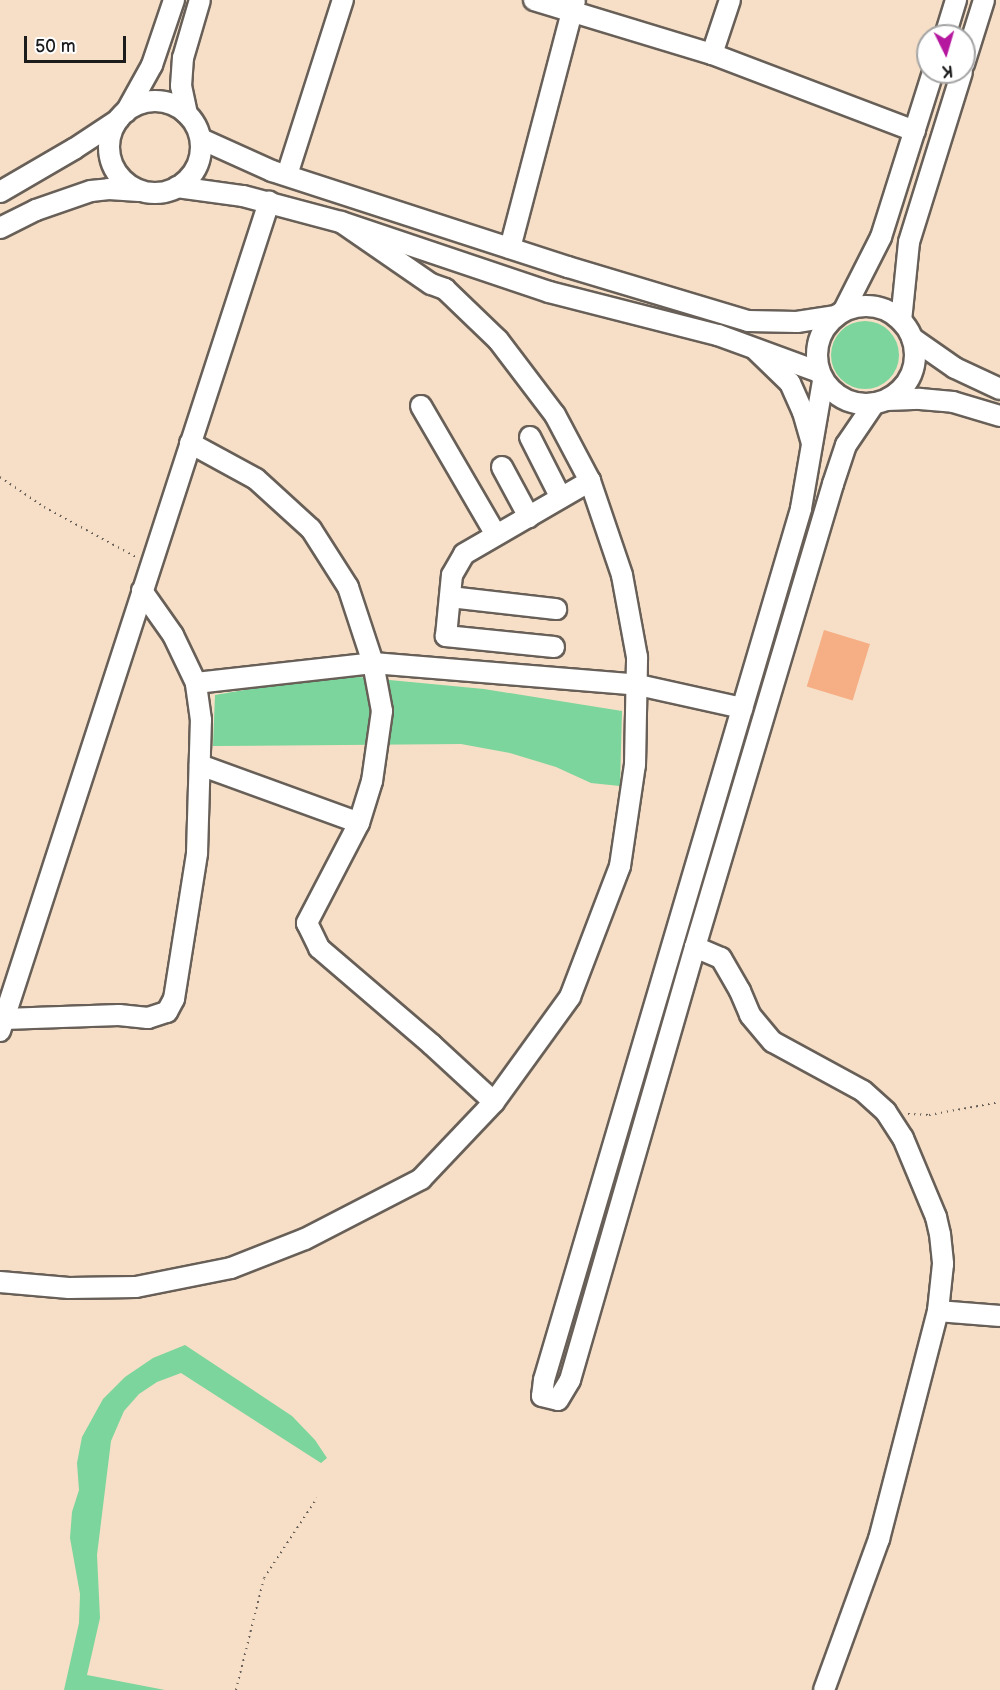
<!DOCTYPE html>
<html>
<head>
<meta charset="utf-8">
<style>
	body { margin:0 }
	#map { position:relative; width:1000px; height:1690px; overflow:hidden; background:#f6dfc6; font-family:"Balsamiq Sans",sans-serif }
	div>[style] { position:absolute }
	.green>* { inset:0; background:#7bd59c }
	.round { border-radius:50% }
	.building>* { inset:0; background:#f6ae85; transform-origin:0 0 }
	.path>* { height:2px; margin-top:-1px; transform-origin:0; background:repeating-linear-gradient(90deg,#686058 0 1.5px,transparent 0 6px) }
	.roads { filter:drop-shadow(2px 0 #686058) drop-shadow(-2px 0 #686058) drop-shadow(0 2px #686058) drop-shadow(0 -2px #686058) }
	.minor>* { height:20px; margin:-10px; padding:0 10px; transform-origin:10px; border-radius:10px; background:#fff }
	.minor>.ring { margin:-10px; padding:0; box-sizing:content-box; background:none; border:20px solid #fff; border-radius:50% }
	span { translate:-50% -50%; white-space:nowrap; text-align:center; line-height:1.15; -webkit-text-stroke:5px #fff; paint-order:stroke }
	.north { position:absolute; left:916px; top:24px; width:60px; height:60px; box-sizing:border-box; background:#fff; border:2px solid #a4a4a4; border-radius:50%; rotate:175deg; font-size:16px; font-weight:700; line-height:24px; text-align:center; color:#1c1c1c }
	.north::after { content:''; display:block; margin:auto; width:21px; height:27px; background:#b5179e; clip-path:polygon(50% 0,100% 100%,50% 72%,0 100%) }
	.scale { position:absolute; left:24px; top:36px; width:102px; height:27px; box-sizing:border-box; border:3px solid #1c1c1c; border-top:0; padding-left:8px; font-size:18px; line-height:21px; white-space:nowrap; color:#1c1c1c; -webkit-text-stroke:4px #fff; paint-order:stroke }
</style>
</head>
<body>
<div id="map">
	<div class="green">
		<i class="round" style="left:831px;top:321px;width:68px;height:68px"></i>
		<i style="clip-path:polygon(358px 677px,484px 689px,622px 711px,620px 786px,591px 783px,556px 767px,510px 753px,461px 744px,213px 746px,215px 695px,298px 681px)"></i>
		<i style="clip-path:polygon(185px 1345px,292px 1416px,315px 1440px,327px 1458px,321px 1463px,181px 1373px,157px 1382px,139px 1394px,124px 1411px,111px 1441px,97px 1555px,100px 1618px,87px 1675px,165px 1690px,64px 1690px,79px 1623px,80px 1594px,70px 1538px,72px 1512px,79px 1490px,77px 1463px,82px 1437px,103px 1399px,125px 1377px,153px 1358px)"></i>
	</div>
	<div class="building">
		<i style="left:824px;top:630px;width:48px;height:59px;rotate:17deg"></i>
	</div>
	<div class="path">
		<i style="left:0;top:477px;width:53px;rotate:34.3deg"></i>
		<i style="left:44px;top:507px;width:107px;rotate:28.5deg"></i>
		<i style="left:908px;top:1114px;width:21px;rotate:3deg"></i>
		<i style="left:929px;top:1115px;width:72px;rotate:-10.4deg"></i>
		<i style="left:236px;top:1690px;width:115px;rotate:-76deg"></i>
		<i style="left:264px;top:1578px;width:96px;rotate:-56.5deg"></i>
	</div>
	<div class="roads">
		<div class="minor">
			<i style="left:534px;top:0;width:186px;rotate:16.9deg"></i>
			<i style="left:712px;top:54px;width:217px;rotate:20.8deg"></i>
			<i style="left:945px;top:36px;width:38px;rotate:-73deg"></i>
			<i style="left:712px;top:54px;width:57px;rotate:-71.6deg"></i>
			<i style="left:964px;top:64px;width:67px;rotate:-72.6deg"></i>
			<i class="ring" style="left:109px;top:101px;width:72px;height:72px"></i>
			<i style="left:126px;top:112px;width:54px;rotate:-61deg"></i>
			<i style="left:152px;top:65px;width:69px;rotate:-71.3deg"></i>
			<i style="left:187px;top:114px;width:29px;rotate:-102deg"></i>
			<i style="left:181px;top:86px;width:28px;rotate:-86deg"></i>
			<i style="left:183px;top:58px;width:60px;rotate:-73.7deg"></i>
			<i style="left:201px;top:139px;width:78px;rotate:24.3deg"></i>
			<i style="left:272px;top:171px;width:311px;rotate:18deg"></i>
			<i style="left:568px;top:267px;width:188px;rotate:16.7deg"></i>
			<i style="left:748px;top:321px;width:49px;rotate:1.2deg"></i>
			<i style="left:797px;top:322px;width:38px;rotate:-9deg"></i>
			<i style="left:287px;top:175px;width:184px;rotate:-72.3deg"></i>
			<i style="left:177px;top:187px;width:67px;rotate:7.8deg"></i>
			<i style="left:243px;top:196px;width:101px;rotate:14.9deg"></i>
			<i style="left:341px;top:222px;width:219px;rotate:18.6deg"></i>
			<i style="left:549px;top:292px;width:174px;rotate:14.3deg"></i>
			<i style="left:718px;top:335px;width:108px;rotate:20.1deg"></i>
			<i style="left:0;top:192px;width:86px;rotate:-30.2deg"></i>
			<i style="left:74px;top:149px;width:53px;rotate:-33.4deg"></i>
			<i style="left:0;top:228px;width:40px;rotate:-26.6deg"></i>
			<i style="left:36px;top:210px;width:58px;rotate:-19.1deg"></i>
			<i style="left:91px;top:191px;width:18px;rotate:-6deg"></i>
			<i style="left:109px;top:189px;width:30px;rotate:4deg"></i>
			<i style="left:510px;top:248px;width:256px;rotate:-75.3deg"></i>
			<i class="ring" style="left:817px;top:306px;width:78px;height:78px"></i>
			<i style="left:844px;top:310px;width:82px;rotate:-63.1deg"></i>
			<i style="left:881px;top:237px;width:173px;rotate:-72.5deg"></i>
			<i style="left:901px;top:321px;width:79px;rotate:-84.2deg"></i>
			<i style="left:909px;top:242px;width:178px;rotate:-72.7deg"></i>
			<i style="left:912px;top:338px;width:52px;rotate:34.9deg"></i>
			<i style="left:955px;top:368px;width:50px;rotate:25deg"></i>
			<i style="left:756px;top:350px;width:47px;rotate:44.1deg"></i>
			<i style="left:790px;top:383px;width:32px;rotate:66deg"></i>
			<i style="left:803px;top:412px;width:32px;rotate:74deg"></i>
			<i style="left:823px;top:381px;width:130px;rotate:99.8deg"></i>
			<i style="left:801px;top:509px;width:908px;rotate:106.44deg"></i>
			<i style="left:544px;top:1380px;width:16px;rotate:97deg"></i>
			<i style="left:542px;top:1396px;width:16px;rotate:14deg"></i>
			<i style="left:558px;top:1400px;width:23px;rotate:-59deg"></i>
			<i style="left:570px;top:1380px;width:451px;rotate:-73.9deg"></i>
			<i style="left:695px;top:947px;width:483px;rotate:-73.4deg"></i>
			<i style="left:833px;top:484px;width:41px;rotate:-71.6deg"></i>
			<i style="left:846px;top:445px;width:50px;rotate:-55.7deg"></i>
			<i style="left:887px;top:400px;width:33px;rotate:-2deg"></i>
			<i style="left:920px;top:399px;width:33px;rotate:5deg"></i>
			<i style="left:953px;top:402px;width:49px;rotate:16.6deg"></i>
			<i style="left:421px;top:406px;width:149px;rotate:59.8deg"></i>
			<i style="left:530px;top:437px;width:68px;rotate:63.1deg"></i>
			<i style="left:190px;top:443px;width:75px;rotate:28.6deg"></i>
			<i style="left:256px;top:479px;width:74px;rotate:42.3deg"></i>
			<i style="left:311px;top:529px;width:69px;rotate:57.5deg"></i>
			<i style="left:348px;top:587px;width:80px;rotate:71.8deg"></i>
			<i style="left:373px;top:663px;width:49px;rotate:79.4deg"></i>
			<i style="left:382px;top:711px;width:71px;rotate:98.1deg"></i>
			<i style="left:372px;top:781px;width:44px;rotate:107.2deg"></i>
			<i style="left:359px;top:823px;width:113px;rotate:117.5deg"></i>
			<i style="left:307px;top:923px;width:28px;rotate:64deg"></i>
			<i style="left:319px;top:948px;width:149px;rotate:40.6deg"></i>
			<i style="left:432px;top:1045px;width:84px;rotate:42.6deg"></i>
			<i style="left:502px;top:467px;width:57px;rotate:61.6deg"></i>
			<i style="left:450px;top:597px;width:107px;rotate:6.5deg"></i>
			<i style="left:554px;top:647px;width:109px;rotate:-174.2deg"></i>
			<i style="left:446px;top:636px;width:61px;rotate:-84.4deg"></i>
			<i style="left:452px;top:575px;width:24px;rotate:-60deg"></i>
			<i style="left:464px;top:554px;width:146px;rotate:-30.1deg"></i>
			<i style="left:196px;top:683px;width:178px;rotate:-6.4deg"></i>
			<i style="left:373px;top:663px;width:266px;rotate:4.7deg"></i>
			<i style="left:638px;top:685px;width:107px;rotate:12.5deg"></i>
			<i style="left:200px;top:765px;width:169px;rotate:20deg"></i>
			<i style="left:695px;top:947px;width:28px;rotate:23deg"></i>
			<i style="left:721px;top:958px;width:38px;rotate:60deg"></i>
			<i style="left:740px;top:991px;width:26px;rotate:67deg"></i>
			<i style="left:750px;top:1015px;width:35px;rotate:50deg"></i>
			<i style="left:773px;top:1042px;width:102px;rotate:28.6deg"></i>
			<i style="left:863px;top:1091px;width:31px;rotate:42deg"></i>
			<i style="left:886px;top:1112px;width:31px;rotate:57deg"></i>
			<i style="left:903px;top:1138px;width:86px;rotate:67.3deg"></i>
			<i style="left:936px;top:1217px;width:17px;rotate:77deg"></i>
			<i style="left:940px;top:1234px;width:30px;rotate:84deg"></i>
			<i style="left:943px;top:1264px;width:47px;rotate:96.1deg"></i>
			<i style="left:938px;top:1311px;width:236px;rotate:104.5deg"></i>
			<i style="left:879px;top:1539px;width:161px;rotate:110deg"></i>
			<i style="left:0;top:1017px;width:4px;rotate:27deg"></i>
			<i style="left:4px;top:1019px;width:115px;rotate:-2deg"></i>
			<i style="left:119px;top:1015px;width:29px;rotate:6deg"></i>
			<i style="left:148px;top:1018px;width:20px;rotate:-18deg"></i>
			<i style="left:167px;top:1012px;width:15px;rotate:-62deg"></i>
			<i style="left:174px;top:999px;width:148px;rotate:-81deg"></i>
			<i style="left:197px;top:853px;width:133px;rotate:-88.3deg"></i>
			<i style="left:201px;top:720px;width:37px;rotate:-98deg"></i>
			<i style="left:196px;top:683px;width:53px;rotate:-115.6deg"></i>
			<i style="left:173px;top:635px;width:54px;rotate:-125.2deg"></i>
			<i style="left:0;top:1031px;width:872px;rotate:-72.02deg"></i>
			<i style="left:0;top:1282px;width:69px;rotate:5deg"></i>
			<i style="left:69px;top:1288px;width:67px;rotate:-0.9deg"></i>
			<i style="left:136px;top:1287px;width:97px;rotate:-11.3deg"></i>
			<i style="left:231px;top:1268px;width:79px;rotate:-21.4deg"></i>
			<i style="left:305px;top:1239px;width:131px;rotate:-27.3deg"></i>
			<i style="left:421px;top:1179px;width:106px;rotate:-46.5deg"></i>
			<i style="left:494px;top:1102px;width:130px;rotate:-54.1deg"></i>
			<i style="left:570px;top:997px;width:140px;rotate:-69.1deg"></i>
			<i style="left:620px;top:866px;width:102px;rotate:-81.6deg"></i>
			<i style="left:635px;top:765px;width:108px;rotate:-88.9deg"></i>
			<i style="left:637px;top:657px;width:83px;rotate:-100.4deg"></i>
			<i style="left:622px;top:575px;width:99px;rotate:-108.8deg"></i>
			<i style="left:590px;top:481px;width:75px;rotate:-117.9deg"></i>
			<i style="left:555px;top:415px;width:94px;rotate:-127.2deg"></i>
			<i style="left:498px;top:340px;width:74px;rotate:-136.1deg"></i>
			<i style="left:445px;top:289px;width:15px;rotate:-160deg"></i>
			<i style="left:431px;top:284px;width:109px;rotate:-145.4deg"></i>
			<i style="left:938px;top:1311px;width:62px;rotate:4.6deg"></i>
		</div>
	</div>
	<div class="north">K</div>
	<div class="scale">50 m</div>
</div>
</body>
</html>
